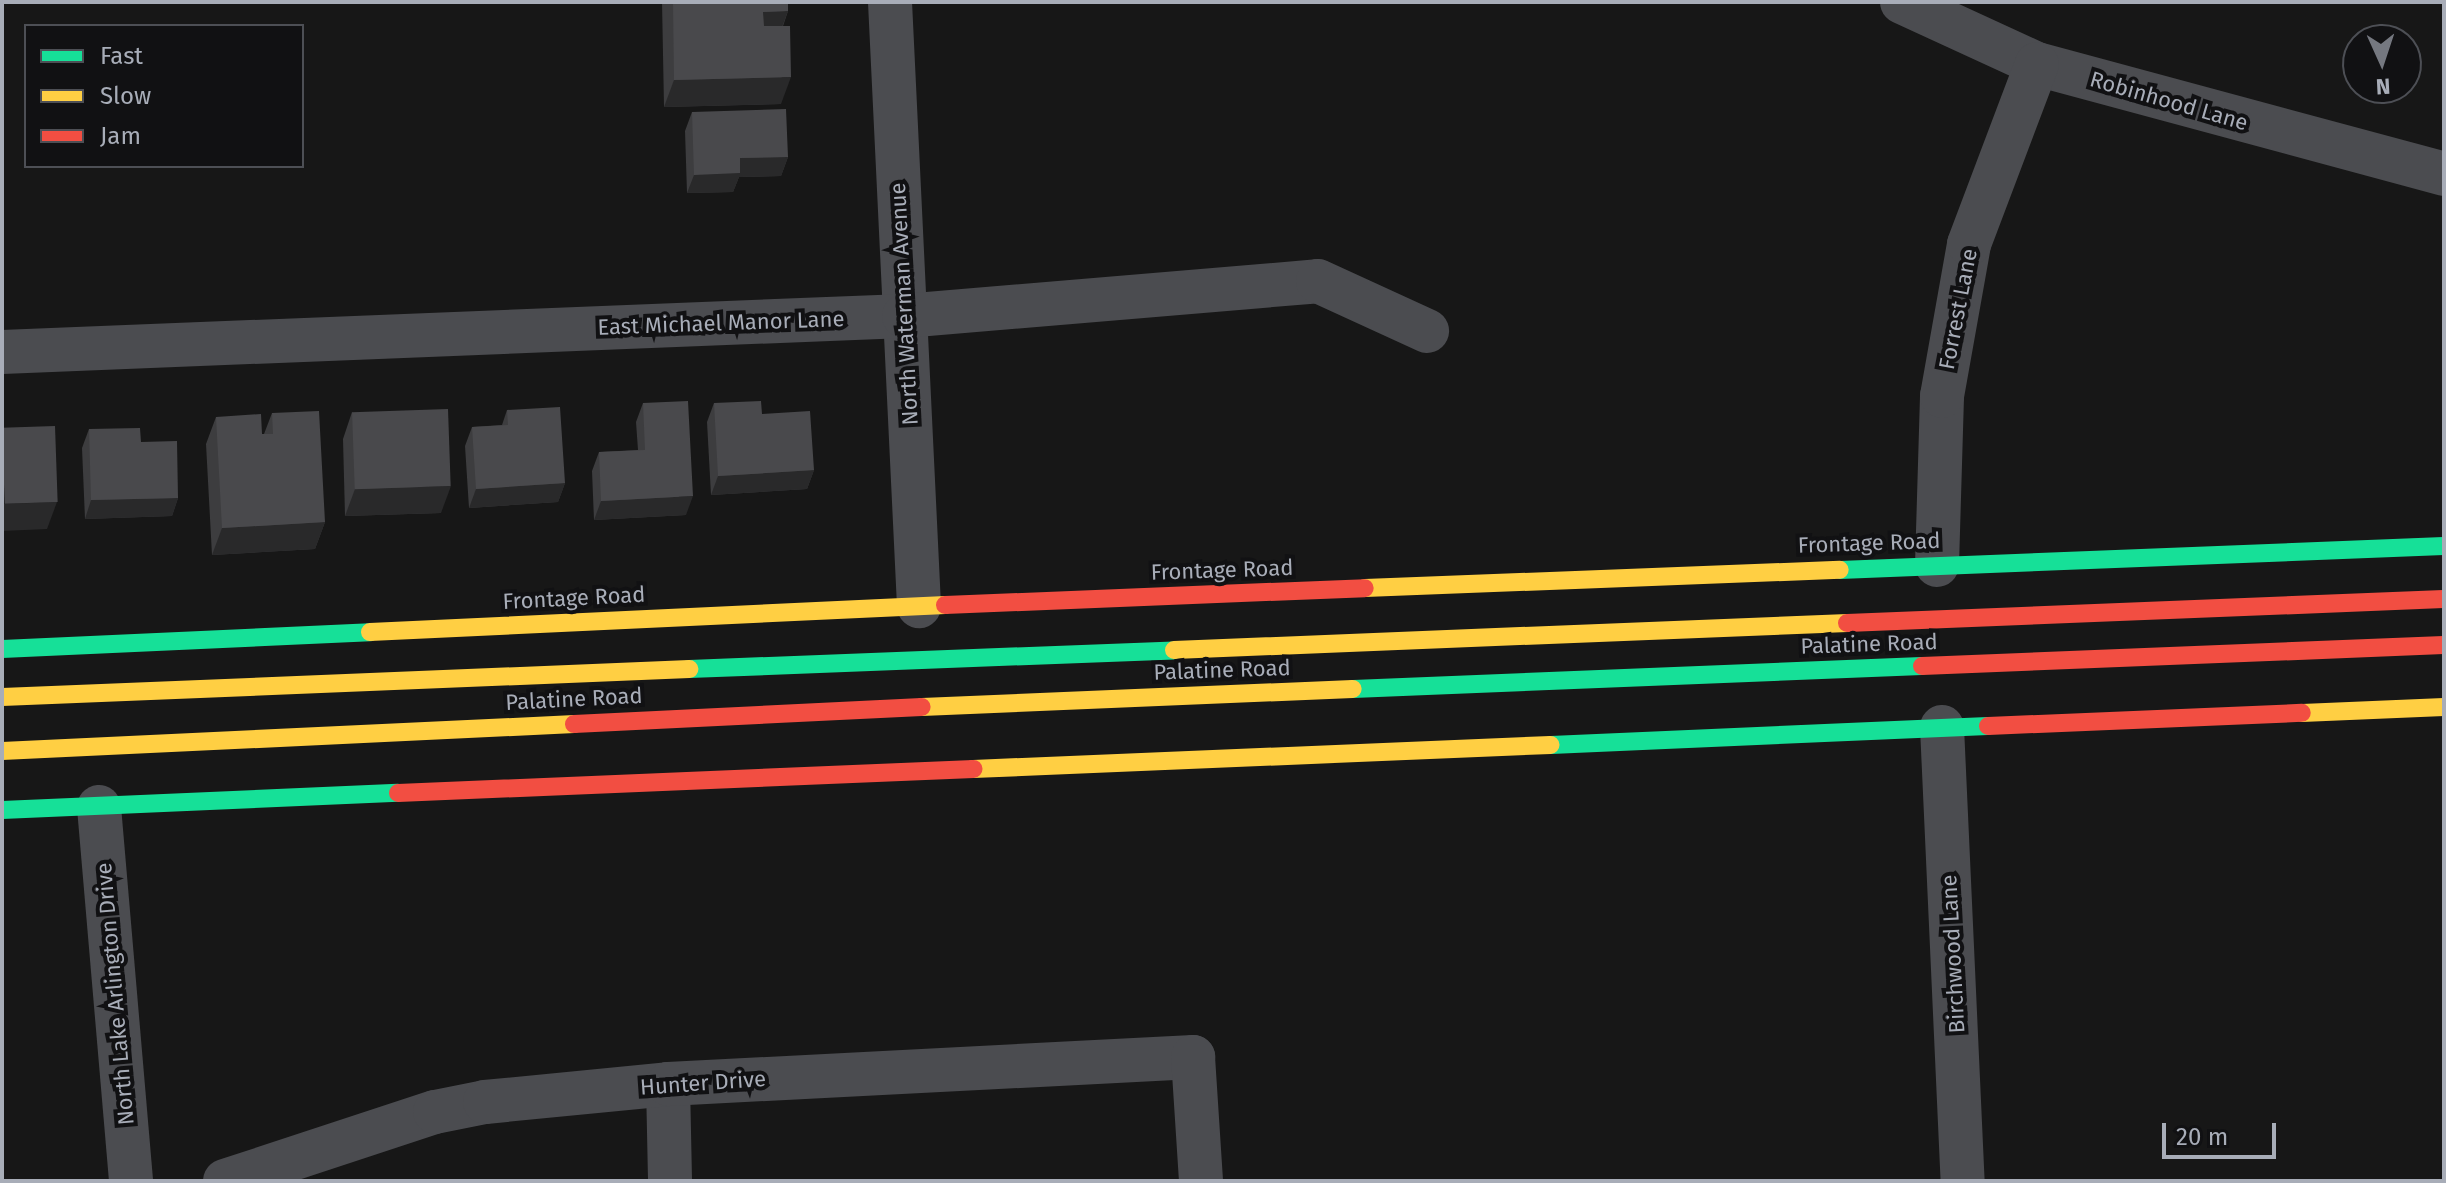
<!DOCTYPE html>
<html>
<head>
<meta charset="utf-8">
<style>
	body { margin:0 }
	#map { position:relative; width:2446px; height:1183px; overflow:hidden; background:#171717; font-family:"Fira Sans",sans-serif }
	div>[style] { position:absolute }
	.street>* { height:44px; margin:-22px; padding:0 22px; transform-origin:22px; border-radius:22px; background:#4b4c50 }
	.fast>* { height:18px; margin:-9px; padding:0 9px; transform-origin:9px; border-radius:9px; background:#16e098 }
	.slow>* { height:18px; margin:-9px; padding:0 9px; transform-origin:9px; border-radius:9px; background:#ffcf43 }
	.jam>* { height:18px; margin:-9px; padding:0 9px; transform-origin:9px; border-radius:9px; background:#f24e42 }
	.wall>* { inset:0; background:#3d3d3f }
	.shaded-wall>* { inset:0; background:#29292a }
	.building>* { inset:0; background:#49494c; transform-origin:0 0 }
	span { translate:-50% -50%; white-space:nowrap; text-align:center; line-height:1.15; -webkit-text-stroke:8px #111113; paint-order:stroke }
	.street-label { font-size:22px; color:#a8adb8 }
	.frame { position:absolute; inset:0; border:4px solid #a8adb8; pointer-events:none }
	.legend { position:absolute; left:24px; top:24px; width:280px; height:144px; box-sizing:border-box; background:#111113; border:2px solid #4d4f55; margin:0; padding:10px 14px; list-style:none; font-size:24px; color:#a8adb8 }
	.legend li { display:flex; align-items:center; gap:16px; height:40px }
	.legend b { width:40px; border:2px solid #4d4f55 }
	.north { position:absolute; left:2342px; top:24px; width:80px; height:80px; box-sizing:border-box; background:#111113; border:2px solid #4d4f55; border-radius:50%; rotate:177deg; font-size:22px; font-weight:700; line-height:32px; text-align:center; color:#a8adb8 }
	.north::after { content:''; display:block; margin:auto; width:28px; height:36px; background:#757880; clip-path:polygon(50% 0,100% 100%,50% 72%,0 100%) }
	.scale { position:absolute; left:2162px; top:1123px; width:114px; height:36px; box-sizing:border-box; border:4px solid #a8adb8; border-top:0; padding-left:10px; font-size:24px; line-height:28px; white-space:nowrap; color:#a8adb8; -webkit-text-stroke:6px #111113; paint-order:stroke }
</style>
</head>
<body>
<div id="map">
	<div class="street">
		<i style="left:890px;top:2px;width:605px;rotate:87.25deg"></i>
		<i style="left:1902px;top:2px;width:149px;rotate:24.7deg"></i>
		<i style="left:2037px;top:64px;width:422px;rotate:15.1deg"></i>
		<i style="left:2px;top:352px;width:903px;rotate:-2.29deg"></i>
		<i style="left:904px;top:316px;width:415px;rotate:-4.8deg"></i>
		<i style="left:1318px;top:281px;width:120px;rotate:24.6deg"></i>
		<i style="left:1937px;top:565px;width:169px;rotate:-88.3deg"></i>
		<i style="left:1942px;top:396px;width:154px;rotate:-79.9deg"></i>
		<i style="left:1969px;top:244px;width:192px;rotate:-69.3deg"></i>
		<i style="left:1942px;top:727px;width:454px;rotate:87.4deg"></i>
		<i style="left:99px;top:807px;width:375px;rotate:85.1deg"></i>
		<i style="left:668px;top:1084px;width:97px;rotate:88.8deg"></i>
		<i style="left:225px;top:1181px;width:221px;rotate:-18.2deg"></i>
		<i style="left:435px;top:1112px;width:51px;rotate:-11.3deg"></i>
		<i style="left:485px;top:1102px;width:184px;rotate:-5.6deg"></i>
		<i style="left:668px;top:1084px;width:526px;rotate:-2.94deg"></i>
		<i style="left:1193px;top:1057px;width:124px;rotate:86.3deg"></i>
	</div>
	<div class="fast">
		<i style="left:1840px;top:570px;width:604px;rotate:-2.28deg"></i>
		<i style="left:2px;top:649px;width:368px;rotate:-2.6deg"></i>
		<i style="left:689px;top:669px;width:485px;rotate:-2.2deg"></i>
		<i style="left:1353px;top:689px;width:569px;rotate:-2.31deg"></i>
		<i style="left:1551px;top:745px;width:437px;rotate:-2.5deg"></i>
		<i style="left:2px;top:810px;width:396px;rotate:-2.5deg"></i>
	</div>
	<div class="slow">
		<i style="left:1365px;top:588px;width:475px;rotate:-2.2deg"></i>
		<i style="left:370px;top:632px;width:576px;rotate:-2.69deg"></i>
		<i style="left:1174px;top:650px;width:674px;rotate:-2.3deg"></i>
		<i style="left:2px;top:697px;width:688px;rotate:-2.33deg"></i>
		<i style="left:922px;top:707px;width:431px;rotate:-2.4deg"></i>
		<i style="left:2302px;top:713px;width:142px;rotate:-2.4deg"></i>
		<i style="left:2px;top:751px;width:573px;rotate:-2.7deg"></i>
		<i style="left:973px;top:769px;width:578px;rotate:-2.38deg"></i>
	</div>
	<div class="jam">
		<i style="left:945px;top:605px;width:420px;rotate:-2.3deg"></i>
		<i style="left:1847px;top:623px;width:597px;rotate:-2.3deg"></i>
		<i style="left:1922px;top:666px;width:522px;rotate:-2.3deg"></i>
		<i style="left:574px;top:724px;width:348px;rotate:-2.8deg"></i>
		<i style="left:1988px;top:726px;width:314px;rotate:-2.4deg"></i>
		<i style="left:398px;top:793px;width:576px;rotate:-2.39deg"></i>
	</div>
	<div class="wall">
		<i style="clip-path:polygon(662px 2px,788px 2px,788px 11px,783px 26px,781px 104px,664px 107px)"></i>
		<i style="clip-path:polygon(692px 112px,788px 157px,781px 176px,739px 177px,733px 192px,687px 193px,685px 131px)"></i>
		<i style="clip-path:polygon(643px 403px,686px 515px,594px 520px,592px 471px,599px 452px,638px 450px,636px 422px)"></i>
		<i style="clip-path:polygon(714px 403px,762px 414px,814px 470px,807px 489px,711px 495px,707px 422px)"></i>
		<i style="clip-path:polygon(507px 410px,565px 483px,558px 502px,469px 508px,465px 446px,472px 427px,502px 425px)"></i>
		<i style="clip-path:polygon(352px 412px,441px 513px,345px 516px,343px 439px)"></i>
		<i style="clip-path:polygon(272px 413px,325px 522px,315px 549px,212px 555px,206px 444px,216px 417px,262px 434px,264px 434px)"></i>
		<i style="clip-path:polygon(89px 429px,141px 442px,178px 498px,172px 516px,85px 519px,82px 448px)"></i>
	</div>
	<div class="shaded-wall">
		<i style="clip-path:polygon(788px 11px,778px 38px,754px 39px,763px 12px)"></i>
		<i style="clip-path:polygon(791px 77px,781px 104px,664px 107px,674px 80px)"></i>
		<i style="clip-path:polygon(788px 157px,781px 176px,739px 177px,733px 192px,687px 193px,694px 175px,740px 158px)"></i>
		<i style="clip-path:polygon(814px 470px,807px 489px,711px 495px,718px 476px)"></i>
		<i style="clip-path:polygon(565px 483px,558px 502px,469px 508px,476px 489px)"></i>
		<i style="clip-path:polygon(451px 486px,441px 513px,345px 516px,355px 489px)"></i>
		<i style="clip-path:polygon(693px 496px,686px 515px,594px 520px,601px 501px)"></i>
		<i style="clip-path:polygon(178px 498px,172px 516px,85px 519px,91px 500px)"></i>
		<i style="clip-path:polygon(57px 502px,47px 529px,2px 531px,2px 504px)"></i>
		<i style="clip-path:polygon(325px 522px,315px 549px,212px 555px,222px 528px)"></i>
	</div>
	<div class="building">
		<i style="clip-path:polygon(673px 2px,788px 2px,788px 11px,763px 12px,764px 26px,790px 26px,791px 77px,674px 80px)"></i>
		<i style="clip-path:polygon(786px 109px,788px 157px,740px 158px,740px 173px,694px 175px,692px 112px)"></i>
		<i style="clip-path:polygon(688px 401px,693px 496px,601px 501px,599px 452px,645px 450px,643px 403px)"></i>
		<i style="clip-path:polygon(761px 401px,762px 414px,810px 411px,814px 470px,718px 476px,714px 403px)"></i>
		<i style="clip-path:polygon(560px 407px,565px 483px,476px 489px,472px 427px,508px 425px,507px 410px)"></i>
		<i style="left:448px;top:409px;width:77px;height:96px;rotate:88deg"></i>
		<i style="clip-path:polygon(319px 411px,325px 522px,222px 528px,216px 417px,261px 414px,262px 434px,273px 434px,272px 413px)"></i>
		<i style="left:55px;top:426px;width:76px;height:53px;rotate:88deg"></i>
		<i style="clip-path:polygon(140px 428px,141px 442px,177px 441px,178px 498px,91px 500px,89px 429px)"></i>
	</div>
	<div class="street-label">
		<span style="left:2169px;top:101px;rotate:16deg">Robinhood Lane</span>
		<span style="left:904px;top:304px;rotate:-93deg">North Waterman Avenue</span>
		<span style="left:1958px;top:309px;rotate:-79deg">Forrest Lane</span>
		<span style="left:721px;top:323px;rotate:-2deg">East Michael Manor Lane</span>
		<span style="left:1869px;top:543px;rotate:-2deg">Frontage Road</span>
		<span style="left:1222px;top:570px;rotate:-2deg">Frontage Road</span>
		<span style="left:574px;top:598px;rotate:-3deg">Frontage Road</span>
		<span style="left:1869px;top:644px;rotate:-2deg">Palatine Road</span>
		<span style="left:1222px;top:670px;rotate:-2deg">Palatine Road</span>
		<span style="left:574px;top:699px;rotate:-3deg">Palatine Road</span>
		<span style="left:1953px;top:954px;rotate:-93deg">Birchwood Lane</span>
		<span style="left:115px;top:994px;rotate:-95deg">North Lake Arlington Drive</span>
		<span style="left:703px;top:1083px;rotate:-4deg">Hunter Drive</span>
	</div>
	<div class="frame"></div>
	<ul class="legend">
	<li><b style="height:10px;background:#16e098"></b>Fast</li>
	<li><b style="height:10px;background:#ffcf43"></b>Slow</li>
	<li><b style="height:10px;background:#f24e42"></b>Jam</li>
	</ul>
	<div class="north">N</div>
	<div class="scale">20 m</div>
</div>
</body>
</html>
